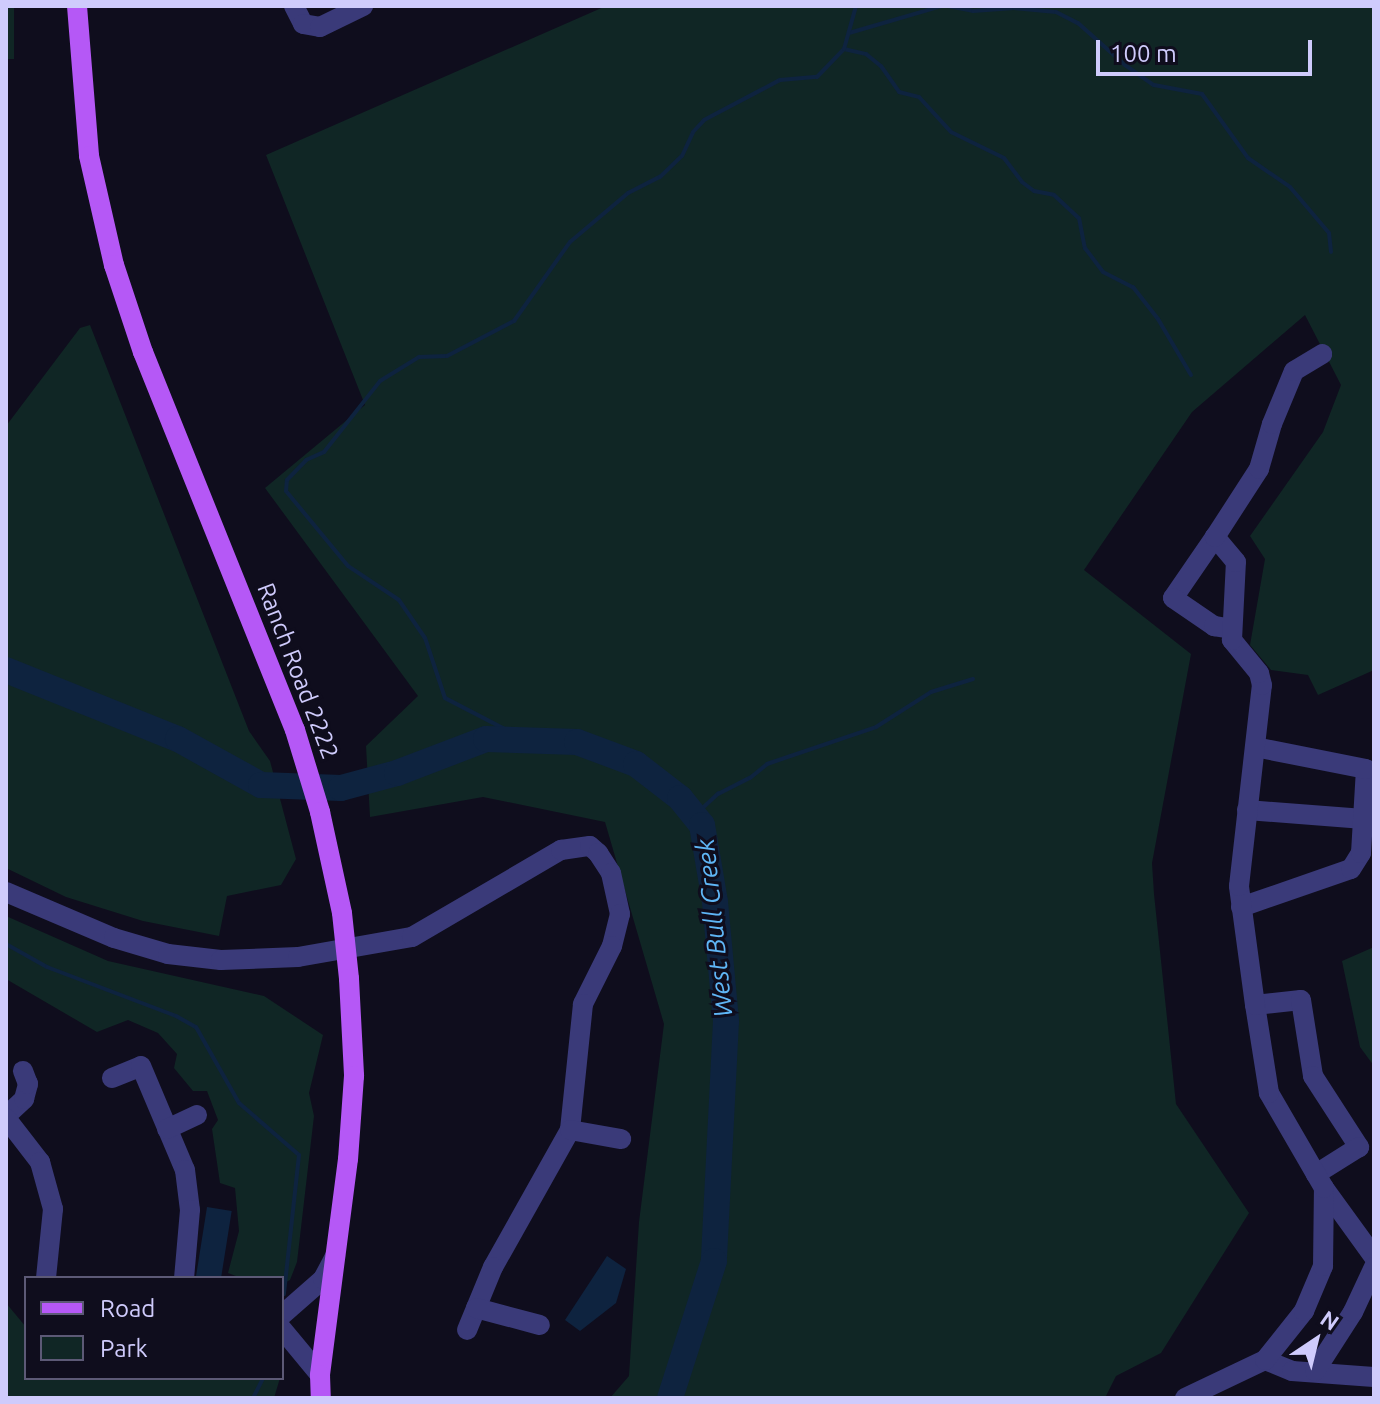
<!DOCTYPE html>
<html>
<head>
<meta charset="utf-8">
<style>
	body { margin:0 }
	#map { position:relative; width:1380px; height:1404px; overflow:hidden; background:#0f0d1d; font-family:Ubuntu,sans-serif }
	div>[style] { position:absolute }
	.green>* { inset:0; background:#102625; transform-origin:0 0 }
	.water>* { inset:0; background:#0e233f; transform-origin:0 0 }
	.stream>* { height:4px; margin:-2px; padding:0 2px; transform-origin:2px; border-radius:2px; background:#0e233f }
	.river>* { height:26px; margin:-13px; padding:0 13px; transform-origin:13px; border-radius:13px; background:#0e233f }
	.minor>* { height:20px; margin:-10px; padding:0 10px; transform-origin:10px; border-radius:10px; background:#3a3a79 }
	.major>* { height:20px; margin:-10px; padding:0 10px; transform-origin:10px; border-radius:10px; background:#b558f6 }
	span { translate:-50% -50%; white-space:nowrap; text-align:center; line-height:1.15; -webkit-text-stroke:6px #0f0d1d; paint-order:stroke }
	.street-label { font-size:24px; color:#cfcbfc }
	.water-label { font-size:26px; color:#5fb6f6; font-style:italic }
	.frame { position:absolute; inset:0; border:8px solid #cfcbfc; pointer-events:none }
	.legend { position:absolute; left:24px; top:1276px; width:260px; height:104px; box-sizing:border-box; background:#0f0d1d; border:2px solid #5c5976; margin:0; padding:10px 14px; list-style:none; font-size:24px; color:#cfcbfc }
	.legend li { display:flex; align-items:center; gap:16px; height:40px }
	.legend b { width:40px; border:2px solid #5c5976 }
	.north { position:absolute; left:1276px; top:1300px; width:80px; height:80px; -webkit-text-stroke:6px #0f0d1d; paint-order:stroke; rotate:35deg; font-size:22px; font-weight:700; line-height:32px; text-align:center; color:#cfcbfc }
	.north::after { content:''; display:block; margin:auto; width:28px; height:36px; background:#cfcbfc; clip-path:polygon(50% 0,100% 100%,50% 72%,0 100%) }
	.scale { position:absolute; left:1096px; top:40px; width:216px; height:36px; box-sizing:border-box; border:4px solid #cfcbfc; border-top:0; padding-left:10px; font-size:24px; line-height:28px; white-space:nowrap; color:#cfcbfc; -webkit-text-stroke:6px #0f0d1d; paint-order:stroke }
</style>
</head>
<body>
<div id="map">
	<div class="green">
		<i style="left:6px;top:6px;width:8px;height:53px"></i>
		<i style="clip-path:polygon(606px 6px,1374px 6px,1374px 670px,1318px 695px,1308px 675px,1271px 670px,1250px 645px,1265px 559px,1250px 536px,1323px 432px,1341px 385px,1305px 315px,1192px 412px,1084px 570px,1191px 654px,1152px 863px,1154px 894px,1176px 1104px,1249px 1213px,1161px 1353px,1116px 1376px,1105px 1398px,610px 1398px,629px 1376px,639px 1222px,664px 1024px,605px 822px,483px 797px,370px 817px,366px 746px,418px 696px,265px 488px,365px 405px,266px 155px)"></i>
		<i style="clip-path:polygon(90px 325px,249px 731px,270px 761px,296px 859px,281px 885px,227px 896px,219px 936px,143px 921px,66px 897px,6px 868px,6px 426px,80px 328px)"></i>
		<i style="clip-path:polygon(6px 916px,108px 961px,264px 996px,323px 1035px,309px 1093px,314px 1116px,297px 1262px,290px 1280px,282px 1284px,282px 1278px,241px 1278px,228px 1273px,239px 1231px,235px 1188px,220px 1183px,212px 1129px,218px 1120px,207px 1091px,193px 1091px,174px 1068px,177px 1054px,158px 1033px,128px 1020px,97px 1032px,6px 979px)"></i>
		<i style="clip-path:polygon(1374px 947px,1374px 1066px,1360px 1047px,1342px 961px)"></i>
		<i style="clip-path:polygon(6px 1303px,26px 1327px,26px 1378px,280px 1378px,274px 1398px,6px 1398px)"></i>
	</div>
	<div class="water">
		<i style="left:207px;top:1207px;width:25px;height:72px;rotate:9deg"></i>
		<i style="clip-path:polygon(607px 1256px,626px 1269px,616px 1303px,580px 1331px,565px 1320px)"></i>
	</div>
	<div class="stream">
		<i style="left:948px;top:6px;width:25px;rotate:11deg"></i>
		<i style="left:973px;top:11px;width:41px;rotate:-4.2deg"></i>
		<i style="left:1014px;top:8px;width:42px;rotate:5.4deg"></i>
		<i style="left:1056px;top:12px;width:25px;rotate:27deg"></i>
		<i style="left:1078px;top:23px;width:63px;rotate:41.8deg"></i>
		<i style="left:1125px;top:65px;width:35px;rotate:35deg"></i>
		<i style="left:1154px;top:85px;width:49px;rotate:10.6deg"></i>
		<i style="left:1202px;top:94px;width:79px;rotate:54.3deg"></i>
		<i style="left:1248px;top:158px;width:51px;rotate:34.6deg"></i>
		<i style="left:1290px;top:187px;width:60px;rotate:49.7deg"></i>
		<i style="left:1329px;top:233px;width:19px;rotate:84deg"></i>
		<i style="left:849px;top:33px;width:97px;rotate:-16.2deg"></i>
		<i style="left:844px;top:49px;width:23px;rotate:13deg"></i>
		<i style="left:866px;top:54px;width:19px;rotate:39deg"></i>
		<i style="left:881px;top:66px;width:32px;rotate:55deg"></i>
		<i style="left:899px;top:92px;width:21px;rotate:14deg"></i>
		<i style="left:919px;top:97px;width:47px;rotate:47.6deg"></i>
		<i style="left:951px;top:132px;width:59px;rotate:26.1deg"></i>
		<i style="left:1004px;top:158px;width:30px;rotate:53deg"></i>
		<i style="left:1022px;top:182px;width:15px;rotate:37deg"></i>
		<i style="left:1034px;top:191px;width:20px;rotate:11deg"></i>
		<i style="left:1054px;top:195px;width:34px;rotate:43deg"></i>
		<i style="left:1079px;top:218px;width:31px;rotate:79deg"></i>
		<i style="left:1085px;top:248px;width:30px;rotate:53deg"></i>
		<i style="left:1103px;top:272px;width:34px;rotate:27deg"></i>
		<i style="left:1133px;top:287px;width:41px;rotate:52deg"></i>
		<i style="left:1158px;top:319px;width:65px;rotate:59.5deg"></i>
		<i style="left:526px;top:740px;width:91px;rotate:-152.6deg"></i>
		<i style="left:445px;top:698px;width:63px;rotate:-108.4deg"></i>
		<i style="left:425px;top:638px;width:46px;rotate:-124.4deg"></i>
		<i style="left:399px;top:600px;width:61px;rotate:-146.3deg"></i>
		<i style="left:348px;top:566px;width:97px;rotate:-129.6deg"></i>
		<i style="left:286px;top:491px;width:11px;rotate:-85deg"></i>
		<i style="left:287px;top:480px;width:28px;rotate:-46deg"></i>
		<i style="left:306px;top:460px;width:20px;rotate:-24deg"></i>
		<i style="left:324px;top:452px;width:90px;rotate:-51.7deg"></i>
		<i style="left:380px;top:381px;width:46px;rotate:-31.6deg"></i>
		<i style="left:419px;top:357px;width:28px;rotate:-2deg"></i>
		<i style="left:447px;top:356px;width:76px;rotate:-27.6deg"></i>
		<i style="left:514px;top:321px;width:97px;rotate:-54.7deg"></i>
		<i style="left:570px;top:242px;width:76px;rotate:-40.2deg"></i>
		<i style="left:628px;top:193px;width:36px;rotate:-27deg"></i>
		<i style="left:660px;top:177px;width:30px;rotate:-44deg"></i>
		<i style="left:682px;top:156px;width:26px;rotate:-65deg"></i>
		<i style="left:693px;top:132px;width:16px;rotate:-47deg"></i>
		<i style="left:704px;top:120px;width:86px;rotate:-27.8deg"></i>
		<i style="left:780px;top:80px;width:37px;rotate:-5deg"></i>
		<i style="left:817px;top:77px;width:39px;rotate:-46deg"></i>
		<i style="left:844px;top:49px;width:45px;rotate:-74.4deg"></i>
		<i style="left:694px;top:816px;width:33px;rotate:-43deg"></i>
		<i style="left:718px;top:794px;width:36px;rotate:-27deg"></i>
		<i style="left:750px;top:778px;width:22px;rotate:-39deg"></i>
		<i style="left:767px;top:764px;width:115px;rotate:-18.7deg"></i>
		<i style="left:876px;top:727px;width:65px;rotate:-32.5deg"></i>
		<i style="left:931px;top:692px;width:44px;rotate:-17.2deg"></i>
		<i style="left:6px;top:944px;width:47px;rotate:29.3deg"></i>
		<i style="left:47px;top:967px;width:138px;rotate:20.8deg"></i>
		<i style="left:176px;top:1016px;width:23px;rotate:29deg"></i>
		<i style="left:196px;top:1027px;width:87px;rotate:60.5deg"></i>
		<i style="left:239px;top:1103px;width:79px;rotate:40.9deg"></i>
		<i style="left:299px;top:1155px;width:140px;rotate:96.2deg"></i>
		<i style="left:253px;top:1398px;width:22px;rotate:-63deg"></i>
	</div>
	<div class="river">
		<i style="left:6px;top:670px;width:185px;rotate:21.9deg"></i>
		<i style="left:178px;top:739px;width:95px;rotate:29deg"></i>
		<i style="left:261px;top:785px;width:80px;rotate:2.1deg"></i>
		<i style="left:341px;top:788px;width:58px;rotate:-15deg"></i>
		<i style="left:397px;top:773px;width:95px;rotate:-20.9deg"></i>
		<i style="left:486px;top:739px;width:91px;rotate:1.9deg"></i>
		<i style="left:577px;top:742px;width:63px;rotate:20.4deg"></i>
		<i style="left:636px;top:764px;width:56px;rotate:37.7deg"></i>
		<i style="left:680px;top:798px;width:35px;rotate:51deg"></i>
		<i style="left:702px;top:825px;width:78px;rotate:80.4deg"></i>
		<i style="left:715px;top:902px;width:120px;rotate:84.7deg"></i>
		<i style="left:726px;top:1021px;width:240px;rotate:92.9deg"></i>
		<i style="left:714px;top:1261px;width:144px;rotate:107.8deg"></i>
	</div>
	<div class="minor">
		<i style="left:294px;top:6px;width:20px;rotate:63deg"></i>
		<i style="left:303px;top:24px;width:17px;rotate:10deg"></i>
		<i style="left:320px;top:27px;width:48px;rotate:-26deg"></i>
		<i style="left:1215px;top:537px;width:74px;rotate:124.5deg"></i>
		<i style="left:1173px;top:598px;width:50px;rotate:34.3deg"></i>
		<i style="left:1214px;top:626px;width:18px;rotate:9deg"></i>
		<i style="left:1247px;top:810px;width:117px;rotate:4.4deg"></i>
		<i style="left:6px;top:892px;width:117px;rotate:23.1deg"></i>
		<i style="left:114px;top:938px;width:56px;rotate:16.5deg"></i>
		<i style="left:168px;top:954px;width:53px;rotate:6.5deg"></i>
		<i style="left:221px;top:960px;width:77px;rotate:-2.2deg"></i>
		<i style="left:298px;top:957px;width:116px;rotate:-10deg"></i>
		<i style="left:412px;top:937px;width:173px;rotate:-30.3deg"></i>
		<i style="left:561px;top:850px;width:29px;rotate:-8deg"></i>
		<i style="left:590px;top:846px;width:11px;rotate:41deg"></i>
		<i style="left:598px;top:853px;width:24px;rotate:57deg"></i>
		<i style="left:611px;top:873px;width:42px;rotate:77.6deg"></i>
		<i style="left:620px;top:914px;width:33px;rotate:104deg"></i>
		<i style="left:612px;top:946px;width:65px;rotate:116.6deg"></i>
		<i style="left:583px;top:1004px;width:127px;rotate:95.9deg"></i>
		<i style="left:570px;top:1130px;width:157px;rotate:119.3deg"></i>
		<i style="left:493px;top:1267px;width:68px;rotate:112.4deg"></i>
		<i style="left:1241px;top:907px;width:116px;rotate:-19.1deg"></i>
		<i style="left:1351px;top:869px;width:19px;rotate:-58deg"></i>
		<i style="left:1361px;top:853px;width:84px;rotate:-86.6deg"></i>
		<i style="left:1366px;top:769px;width:113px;rotate:-168.8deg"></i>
		<i style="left:1255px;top:1005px;width:46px;rotate:-6.2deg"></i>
		<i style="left:1301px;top:1000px;width:77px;rotate:81deg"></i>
		<i style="left:1313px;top:1076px;width:85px;rotate:57.1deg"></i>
		<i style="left:1359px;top:1147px;width:51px;rotate:147.9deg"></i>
		<i style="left:112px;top:1078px;width:31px;rotate:-22deg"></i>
		<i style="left:141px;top:1066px;width:113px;rotate:67.1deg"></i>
		<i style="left:185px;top:1170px;width:40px;rotate:82.9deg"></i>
		<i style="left:190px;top:1210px;width:68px;rotate:95deg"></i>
		<i style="left:6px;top:1116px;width:25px;rotate:-43deg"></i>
		<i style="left:24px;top:1099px;width:16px;rotate:-75deg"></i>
		<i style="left:28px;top:1084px;width:14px;rotate:-111deg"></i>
		<i style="left:6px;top:1118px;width:56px;rotate:52.3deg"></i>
		<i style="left:40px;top:1162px;width:49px;rotate:74.5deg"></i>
		<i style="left:53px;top:1209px;width:69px;rotate:95.8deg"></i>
		<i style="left:167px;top:1129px;width:33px;rotate:-25deg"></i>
		<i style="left:570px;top:1130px;width:52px;rotate:10deg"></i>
		<i style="left:1324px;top:1188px;width:85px;rotate:54.1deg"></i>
		<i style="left:476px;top:1308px;width:66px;rotate:14.9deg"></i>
		<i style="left:282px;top:1315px;width:55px;rotate:-41.3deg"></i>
		<i style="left:323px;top:1279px;width:26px;rotate:-62deg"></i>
		<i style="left:282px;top:1329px;width:60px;rotate:50.4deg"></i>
		<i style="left:1265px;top:1360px;width:29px;rotate:22deg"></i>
		<i style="left:1292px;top:1371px;width:82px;rotate:4.2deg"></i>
		<i style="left:1315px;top:1371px;width:70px;rotate:-57.2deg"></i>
		<i style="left:1353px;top:1312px;width:50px;rotate:-65deg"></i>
		<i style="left:1185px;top:1398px;width:89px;rotate:-25.4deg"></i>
		<i style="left:1265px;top:1360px;width:63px;rotate:-51.5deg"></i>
		<i style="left:1304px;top:1311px;width:49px;rotate:-67.1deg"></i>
		<i style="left:1323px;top:1266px;width:78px;rotate:-89.3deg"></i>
		<i style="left:1324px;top:1188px;width:110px;rotate:-120.1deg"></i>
		<i style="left:1269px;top:1093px;width:89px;rotate:-99deg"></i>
		<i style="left:1255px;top:1005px;width:120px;rotate:-97.7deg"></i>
		<i style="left:1239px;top:886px;width:202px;rotate:-83.5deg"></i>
		<i style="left:1262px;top:685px;width:12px;rotate:-104deg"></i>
		<i style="left:1259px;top:673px;width:43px;rotate:-129.3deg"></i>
		<i style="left:1232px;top:640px;width:78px;rotate:-87.1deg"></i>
		<i style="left:1236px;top:562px;width:33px;rotate:-130deg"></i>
		<i style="left:1215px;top:537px;width:81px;rotate:-57.1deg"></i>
		<i style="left:1259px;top:469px;width:47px;rotate:-73.9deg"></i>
		<i style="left:1272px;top:424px;width:57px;rotate:-67.5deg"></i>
		<i style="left:1294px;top:371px;width:33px;rotate:-31deg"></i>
	</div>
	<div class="major">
		<i style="left:77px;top:6px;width:150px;rotate:85.4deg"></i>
		<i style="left:89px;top:156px;width:112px;rotate:77.1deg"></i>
		<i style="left:114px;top:265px;width:92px;rotate:71.6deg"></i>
		<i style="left:143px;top:352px;width:407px;rotate:68.1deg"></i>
		<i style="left:295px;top:730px;width:86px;rotate:73deg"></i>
		<i style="left:320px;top:812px;width:103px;rotate:77.7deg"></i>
		<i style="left:342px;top:913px;width:66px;rotate:83.9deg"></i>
		<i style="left:349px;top:979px;width:97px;rotate:87deg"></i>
		<i style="left:354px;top:1076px;width:83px;rotate:94.1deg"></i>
		<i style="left:348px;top:1159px;width:218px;rotate:97.4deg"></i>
		<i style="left:320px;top:1375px;width:23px;rotate:88deg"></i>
	</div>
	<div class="street-label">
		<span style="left:298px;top:671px;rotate:69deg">Ranch Road 2222</span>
	</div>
	<div class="water-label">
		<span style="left:714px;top:928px;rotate:-96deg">West Bull Creek</span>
	</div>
	<div class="frame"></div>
	<ul class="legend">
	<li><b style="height:10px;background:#b558f6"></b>Road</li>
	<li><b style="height:22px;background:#102625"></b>Park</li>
	</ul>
	<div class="north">N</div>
	<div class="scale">100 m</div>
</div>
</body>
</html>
